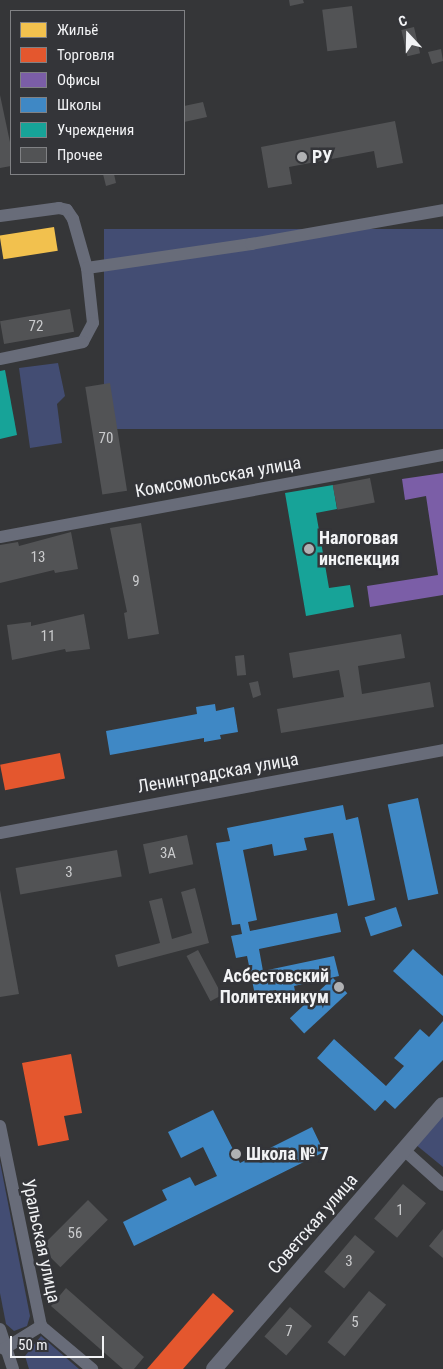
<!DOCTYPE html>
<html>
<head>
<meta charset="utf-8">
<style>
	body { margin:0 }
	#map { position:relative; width:443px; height:1369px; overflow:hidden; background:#353638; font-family:"Roboto Condensed",sans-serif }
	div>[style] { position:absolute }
	.green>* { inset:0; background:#434d73; transform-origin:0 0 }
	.homes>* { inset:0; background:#f2c14e; transform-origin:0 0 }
	.shops>* { inset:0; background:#e4572e; transform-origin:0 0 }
	.offices>* { inset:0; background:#7b5ea7 }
	.schools>* { inset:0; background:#3f88c5; transform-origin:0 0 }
	.public>* { inset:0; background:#17a398 }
	.building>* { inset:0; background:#525355; transform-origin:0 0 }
	.minor>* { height:12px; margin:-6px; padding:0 6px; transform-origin:6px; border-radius:6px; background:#686c79 }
	.tertiary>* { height:16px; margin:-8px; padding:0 8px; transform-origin:8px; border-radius:8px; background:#686c79 }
	.dots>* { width:14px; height:14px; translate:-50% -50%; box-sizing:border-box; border:2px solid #343539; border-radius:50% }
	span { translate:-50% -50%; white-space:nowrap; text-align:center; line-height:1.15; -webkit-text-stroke:5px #343539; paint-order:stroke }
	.number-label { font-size:15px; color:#cacbcd }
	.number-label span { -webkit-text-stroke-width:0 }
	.poi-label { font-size:18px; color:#f2f3f5; font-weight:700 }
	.left { translate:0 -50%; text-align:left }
	.right { translate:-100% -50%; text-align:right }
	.street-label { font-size:18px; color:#f2f3f5 }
	.legend { position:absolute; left:10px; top:10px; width:175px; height:165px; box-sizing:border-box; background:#343539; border:1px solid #808184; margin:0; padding:6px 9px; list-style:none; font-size:15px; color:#f2f3f5 }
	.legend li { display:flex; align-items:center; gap:10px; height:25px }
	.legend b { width:25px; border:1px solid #808184 }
	.north { position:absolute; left:383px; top:10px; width:50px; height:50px; -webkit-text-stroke:4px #343539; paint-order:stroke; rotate:339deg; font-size:14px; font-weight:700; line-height:20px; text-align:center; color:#f2f3f5 }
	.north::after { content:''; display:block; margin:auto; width:18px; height:22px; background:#f2f3f5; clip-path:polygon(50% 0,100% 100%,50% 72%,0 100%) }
	.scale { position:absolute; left:10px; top:1336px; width:94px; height:22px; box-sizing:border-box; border:2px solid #f2f3f5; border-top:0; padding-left:6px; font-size:15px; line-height:18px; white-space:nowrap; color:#f2f3f5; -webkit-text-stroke:4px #343539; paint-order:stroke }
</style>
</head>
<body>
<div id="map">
	<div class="green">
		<i style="left:443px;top:229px;width:200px;height:339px;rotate:90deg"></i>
		<i style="clip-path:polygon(58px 363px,65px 396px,57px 404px,62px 443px,30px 448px,19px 368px)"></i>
		<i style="clip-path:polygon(443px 1113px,443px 1167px,415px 1144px)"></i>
		<i style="clip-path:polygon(0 1162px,30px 1316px,27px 1326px,14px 1331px,6px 1324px,0 1293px)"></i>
		<i style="clip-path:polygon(41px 1336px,79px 1369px,29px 1369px,25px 1356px)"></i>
	</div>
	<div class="homes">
		<i style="left:54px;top:227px;width:24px;height:55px;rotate:81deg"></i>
	</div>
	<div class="shops">
		<i style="left:60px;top:753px;width:26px;height:61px;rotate:79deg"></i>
		<i style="clip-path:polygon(71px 1054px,82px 1113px,64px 1116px,69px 1140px,38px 1146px,22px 1063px)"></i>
		<i style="clip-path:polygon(213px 1293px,234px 1311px,183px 1369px,147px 1369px)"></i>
	</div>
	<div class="offices">
		<i style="clip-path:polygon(443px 473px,443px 595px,370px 607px,367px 586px,438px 575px,426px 496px,405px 500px,402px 479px)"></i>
	</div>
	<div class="schools">
		<i style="clip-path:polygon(215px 704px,216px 711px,234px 707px,238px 732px,220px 735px,221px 739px,204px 742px,204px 738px,110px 755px,106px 731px,197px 714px,196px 707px)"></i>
		<i style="left:418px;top:798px;width:98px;height:31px;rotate:78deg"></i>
		<i style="clip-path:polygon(343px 805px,346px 820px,358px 817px,375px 900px,348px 906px,333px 833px,304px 838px,307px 850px,274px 856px,272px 844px,243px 850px,257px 920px,248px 922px,250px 931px,337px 913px,341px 932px,259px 949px,263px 971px,334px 956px,339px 976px,294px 986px,297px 1001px,279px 1004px,276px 990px,255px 995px,247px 956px,236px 958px,231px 936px,242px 934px,240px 924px,232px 925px,216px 843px,230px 841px,227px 828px)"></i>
		<i style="left:396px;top:907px;width:20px;height:33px;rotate:72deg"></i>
		<i style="clip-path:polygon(413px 949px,443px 976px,443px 1016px,393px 971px)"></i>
		<i style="left:333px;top:978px;width:21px;height:59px;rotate:47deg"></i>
		<i style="clip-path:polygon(443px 1021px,443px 1060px,395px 1109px,385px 1100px,375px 1111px,317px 1058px,334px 1039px,386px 1086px,404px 1066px,394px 1058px,420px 1029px,429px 1037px)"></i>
		<i style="clip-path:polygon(213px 1110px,240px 1163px,312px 1127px,324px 1152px,134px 1246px,123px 1222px,167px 1200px,162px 1190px,190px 1177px,195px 1186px,217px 1176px,203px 1147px,181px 1158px,168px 1132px)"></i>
	</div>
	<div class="public">
		<i style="clip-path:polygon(5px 370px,17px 435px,0 439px,0 371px)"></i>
		<i style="clip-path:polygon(333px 485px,337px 509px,316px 513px,329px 588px,350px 585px,354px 607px,306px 616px,285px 493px)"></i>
	</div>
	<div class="building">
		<i style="clip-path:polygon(289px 0,303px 0,304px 3px,290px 6px)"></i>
		<i style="left:352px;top:6px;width:42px;height:30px;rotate:83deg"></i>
		<i style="left:414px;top:27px;width:27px;height:13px;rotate:77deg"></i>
		<i style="clip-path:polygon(441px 49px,443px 61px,432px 64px,428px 52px)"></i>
		<i style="clip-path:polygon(0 95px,11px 147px,11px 166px,0 168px)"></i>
		<i style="clip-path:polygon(203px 102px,207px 117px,184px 122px,184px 106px)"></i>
		<i style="clip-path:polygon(395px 121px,403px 163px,377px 168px,374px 151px,289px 167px,292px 184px,268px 188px,261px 147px)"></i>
		<i style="clip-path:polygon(103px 174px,114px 174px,116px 183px,106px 186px)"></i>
		<i style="left:70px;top:309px;width:23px;height:71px;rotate:80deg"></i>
		<i style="left:110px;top:383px;width:109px;height:25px;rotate:81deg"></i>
		<i style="left:370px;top:478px;width:25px;height:38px;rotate:79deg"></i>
		<i style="clip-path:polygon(141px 523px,159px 634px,128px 639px,124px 613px,127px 612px,110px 528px)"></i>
		<i style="clip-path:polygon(71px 532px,78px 569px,55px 573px,54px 570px,0 583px,0 545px,18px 542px,19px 546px)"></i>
		<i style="clip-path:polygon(84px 614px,90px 649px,66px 652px,65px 649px,12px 660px,7px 625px,31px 622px,31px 626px)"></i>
		<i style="clip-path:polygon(401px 634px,405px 658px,358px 666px,362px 694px,430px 682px,434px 707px,281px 733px,277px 709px,344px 697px,339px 670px,293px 678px,289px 653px)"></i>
		<i style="left:244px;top:655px;width:20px;height:9px;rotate:84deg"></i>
		<i style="clip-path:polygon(258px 681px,261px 695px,253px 698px,249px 683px)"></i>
		<i style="left:187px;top:835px;width:30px;height:45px;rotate:78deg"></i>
		<i style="left:117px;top:850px;width:27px;height:103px;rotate:80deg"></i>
		<i style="clip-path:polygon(195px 888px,209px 943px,118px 967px,115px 955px,160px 943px,149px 901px,162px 898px,172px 939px,192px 933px,181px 892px)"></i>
		<i style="clip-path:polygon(0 890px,19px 994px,0 997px)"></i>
		<i style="left:198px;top:950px;width:51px;height:13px;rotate:62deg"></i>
		<i style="left:403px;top:1184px;width:30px;height:45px;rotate:40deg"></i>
		<i style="left:88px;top:1200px;width:28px;height:67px;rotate:45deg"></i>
		<i style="clip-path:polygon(443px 1229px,443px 1258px,429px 1246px)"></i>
		<i style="left:355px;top:1235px;width:26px;height:48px;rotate:40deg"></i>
		<i style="clip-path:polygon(66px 1288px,144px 1357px,134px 1369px,123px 1369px,51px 1306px)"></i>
		<i style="left:369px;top:1291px;width:22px;height:66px;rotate:39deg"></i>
		<i style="left:290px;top:1307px;width:29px;height:39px;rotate:41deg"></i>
	</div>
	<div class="minor">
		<i style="left:0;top:216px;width:60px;rotate:-7.7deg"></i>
		<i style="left:59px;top:208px;width:8px;rotate:14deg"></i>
		<i style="left:67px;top:210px;width:11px;rotate:56deg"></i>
		<i style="left:73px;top:219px;width:51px;rotate:74.1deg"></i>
		<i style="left:87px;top:268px;width:55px;rotate:83.8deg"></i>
		<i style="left:93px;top:323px;width:21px;rotate:118deg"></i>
		<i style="left:83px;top:342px;width:85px;rotate:168.4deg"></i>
		<i style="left:87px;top:268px;width:166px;rotate:-8.3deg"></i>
		<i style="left:251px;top:244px;width:195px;rotate:-10deg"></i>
		<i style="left:0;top:537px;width:451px;rotate:-10.5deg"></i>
		<i style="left:0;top:833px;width:451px;rotate:-10.6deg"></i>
		<i style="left:0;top:1126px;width:204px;rotate:78.4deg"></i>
		<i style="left:41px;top:1326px;width:67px;rotate:40.1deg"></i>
		<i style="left:404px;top:1150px;width:52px;rotate:41.9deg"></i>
		<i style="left:0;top:1329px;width:42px;rotate:72deg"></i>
		<i style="left:4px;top:1349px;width:44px;rotate:-31.9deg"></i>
	</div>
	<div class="tertiary">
		<i style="left:214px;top:1369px;width:349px;rotate:-49.1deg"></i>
	</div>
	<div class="dots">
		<i style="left:302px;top:157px;background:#b0b1b3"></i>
		<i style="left:309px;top:549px;background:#b0b1b3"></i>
		<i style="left:339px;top:987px;background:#b0b1b3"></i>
		<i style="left:236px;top:1154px;background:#b0b1b3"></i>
	</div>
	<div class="number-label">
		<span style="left:36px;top:327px">72</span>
		<span style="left:106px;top:439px">70</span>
		<span style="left:38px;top:558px">13</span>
		<span style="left:136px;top:582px">9</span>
		<span style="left:48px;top:637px">11</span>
		<span style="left:168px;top:854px">3А</span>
		<span style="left:69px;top:873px">3</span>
		<span style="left:400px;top:1211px">1</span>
		<span style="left:75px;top:1234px">56</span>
		<span style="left:349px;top:1262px">3</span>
		<span style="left:355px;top:1323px">5</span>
		<span style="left:289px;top:1332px">7</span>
	</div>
	<div class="poi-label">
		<span class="left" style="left:312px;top:157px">РУ</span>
		<span class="left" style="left:319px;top:549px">Налоговая<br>инспекция</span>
		<span class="right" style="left:329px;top:987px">Асбестовский<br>Политехникум</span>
		<span class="left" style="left:246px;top:1154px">Школа № 7</span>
	</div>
	<div class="street-label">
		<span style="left:218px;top:477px;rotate:-10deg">Комсомольская улица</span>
		<span style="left:218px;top:773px;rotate:-10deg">Ленинградская улица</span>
		<span style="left:313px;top:1224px;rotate:-49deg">Советская улица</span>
		<span style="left:41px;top:1241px;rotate:78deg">Уральская улица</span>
	</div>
	<ul class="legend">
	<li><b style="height:14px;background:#f2c14e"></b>Жильё</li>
	<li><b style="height:14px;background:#e4572e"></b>Торговля</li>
	<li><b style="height:14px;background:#7b5ea7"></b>Офисы</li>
	<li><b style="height:14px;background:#3f88c5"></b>Школы</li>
	<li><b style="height:14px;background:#17a398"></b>Учреждения</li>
	<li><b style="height:14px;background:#525355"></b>Прочее</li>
	</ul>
	<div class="north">С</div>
	<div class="scale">50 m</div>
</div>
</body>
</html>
